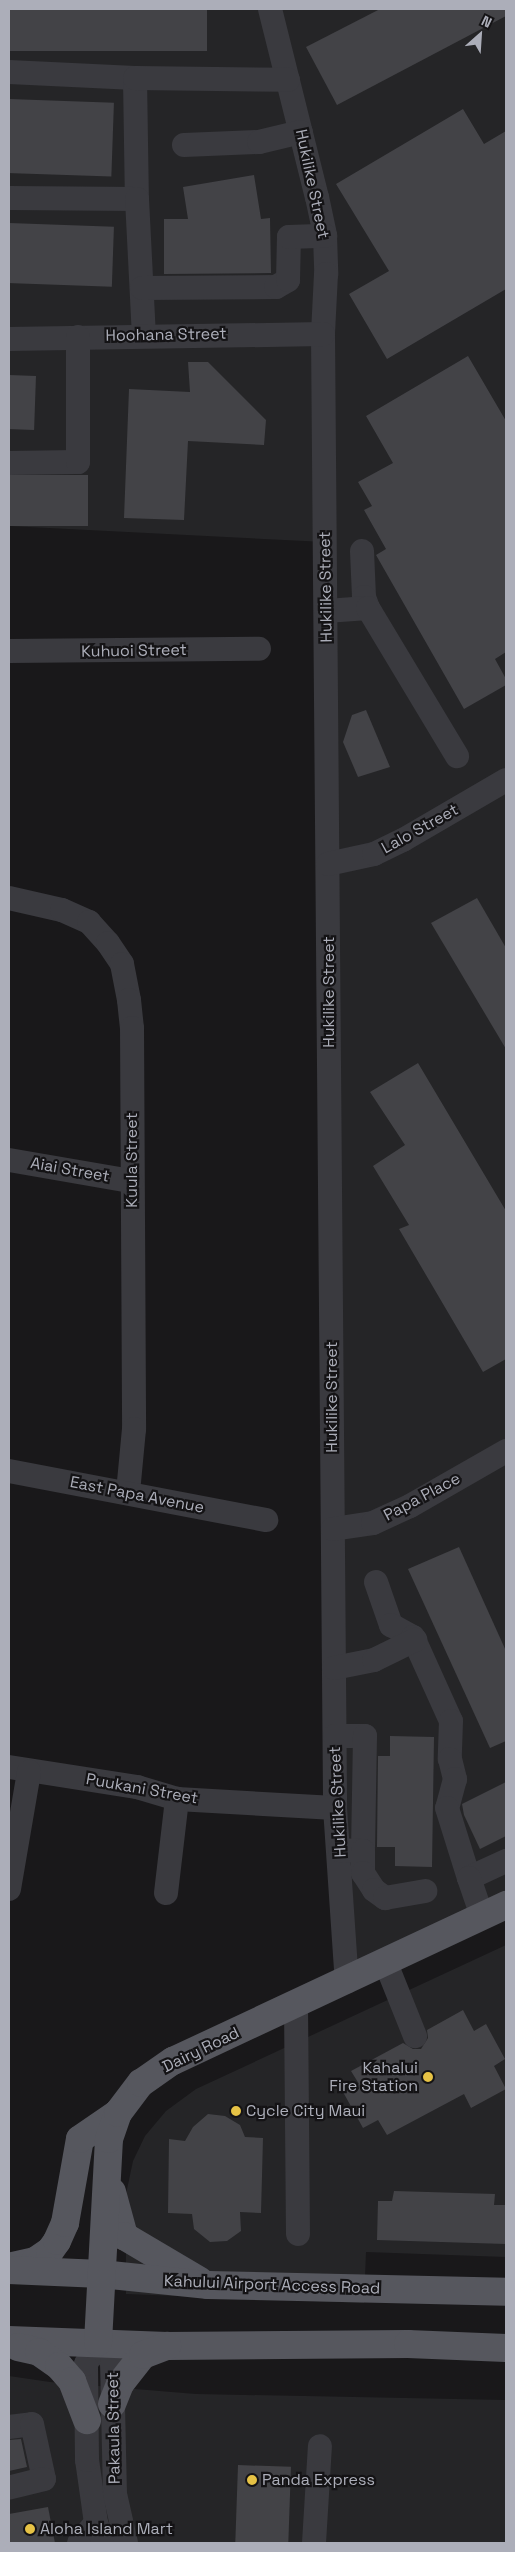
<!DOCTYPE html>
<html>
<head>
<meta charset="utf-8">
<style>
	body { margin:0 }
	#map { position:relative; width:515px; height:2552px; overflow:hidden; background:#19181a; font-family:"Space Grotesk",sans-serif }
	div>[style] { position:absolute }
	.built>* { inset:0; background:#252527 }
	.building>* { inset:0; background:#434347; transform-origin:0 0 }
	.minor>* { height:24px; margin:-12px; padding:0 12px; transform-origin:12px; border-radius:12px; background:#3a3a3f }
	.major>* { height:28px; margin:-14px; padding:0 14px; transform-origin:14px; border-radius:14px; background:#56575e }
	.dots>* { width:14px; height:14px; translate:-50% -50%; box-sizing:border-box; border:2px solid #141315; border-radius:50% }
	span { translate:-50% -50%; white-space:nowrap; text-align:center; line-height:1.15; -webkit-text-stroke:4.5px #141315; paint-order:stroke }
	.street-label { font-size:16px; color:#acaeb9 }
	.poi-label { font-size:16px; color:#acaeb9 }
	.right { translate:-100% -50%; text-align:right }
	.left { translate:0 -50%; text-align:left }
	.frame { position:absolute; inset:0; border:10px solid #acaeb9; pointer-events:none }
	.north { position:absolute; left:455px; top:10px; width:50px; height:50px; -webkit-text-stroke:4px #141315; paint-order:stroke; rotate:26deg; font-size:14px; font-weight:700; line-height:20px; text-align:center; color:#acaeb9 }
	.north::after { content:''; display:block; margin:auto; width:18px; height:22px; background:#acaeb9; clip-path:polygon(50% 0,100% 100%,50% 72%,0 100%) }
</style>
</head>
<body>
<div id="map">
	<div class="built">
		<i style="clip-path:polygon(9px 9px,506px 9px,506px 1908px,347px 1982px,325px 542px,9px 526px)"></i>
		<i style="clip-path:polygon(506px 1945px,506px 2257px,366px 2252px,364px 2303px,126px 2294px,126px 2194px,133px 2161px,145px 2136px,166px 2111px,196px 2089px)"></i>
		<i style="clip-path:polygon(9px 2376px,50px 2382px,196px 2394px,506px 2400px,506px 2543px,9px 2543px)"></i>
	</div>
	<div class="building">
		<i style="left:9px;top:9px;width:198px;height:42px"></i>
		<i style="clip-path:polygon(380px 9px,506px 9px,506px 16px,337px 105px,306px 47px)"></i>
		<i style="left:9px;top:99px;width:105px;height:74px;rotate:2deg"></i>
		<i style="clip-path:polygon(463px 109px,484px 144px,506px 131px,506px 289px,387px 359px,349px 294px,389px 271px,336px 184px)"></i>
		<i style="clip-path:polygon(254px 175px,261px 219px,270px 218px,271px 273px,164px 274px,164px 219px,188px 219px,183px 187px)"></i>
		<i style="left:9px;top:223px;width:105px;height:60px;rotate:2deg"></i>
		<i style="clip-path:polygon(468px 356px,506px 421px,506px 652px,495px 659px,506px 679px,506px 685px,464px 709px,376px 555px,386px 549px,364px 510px,372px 506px,358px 482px,393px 463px,366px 416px)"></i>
		<i style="clip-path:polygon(188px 362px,208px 362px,266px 420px,264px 445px,188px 441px,184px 520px,124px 518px,129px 389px,190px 392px)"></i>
		<i style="left:9px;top:375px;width:27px;height:54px;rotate:2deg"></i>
		<i style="left:88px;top:475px;width:51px;height:79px;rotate:90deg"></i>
		<i style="clip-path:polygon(366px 710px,390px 767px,358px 777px,343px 742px,352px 715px)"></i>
		<i style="clip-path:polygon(477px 898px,506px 948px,506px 1049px,431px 923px)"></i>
		<i style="clip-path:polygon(418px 1063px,506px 1211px,506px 1359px,483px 1372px,399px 1229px,409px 1225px,373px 1166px,405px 1145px,370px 1092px)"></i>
		<i style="clip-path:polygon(459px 1547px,506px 1651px,506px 1741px,490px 1748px,408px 1569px)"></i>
		<i style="clip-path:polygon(390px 1736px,434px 1737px,432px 1867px,395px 1866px,395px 1847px,377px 1847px,378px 1756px,390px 1756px)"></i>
		<i style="clip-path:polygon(506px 1782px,506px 1836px,480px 1849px,464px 1815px,462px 1804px)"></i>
		<i style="clip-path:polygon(463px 2010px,474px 2031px,486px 2024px,505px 2059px,494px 2066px,506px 2089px,471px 2108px,464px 2094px,387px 2135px,378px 2120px,363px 2128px,343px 2092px,359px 2084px,351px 2071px,403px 2043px,413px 2049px,421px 2049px,428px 2038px,427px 2030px)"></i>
		<i style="clip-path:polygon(208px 2114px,225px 2116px,240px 2125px,245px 2137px,263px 2138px,261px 2213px,240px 2212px,241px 2231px,227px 2241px,210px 2242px,194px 2229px,192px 2214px,168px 2213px,169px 2139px,185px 2141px,193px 2127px)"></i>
		<i style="clip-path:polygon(394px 2191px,495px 2194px,494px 2205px,506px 2205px,506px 2244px,377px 2240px,378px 2201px,392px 2201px)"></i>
		<i style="clip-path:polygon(21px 2439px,27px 2467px,9px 2471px,9px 2440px)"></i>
		<i style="left:238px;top:2465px;width:53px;height:78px;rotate:2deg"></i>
		<i style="clip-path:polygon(48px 2507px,55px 2543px,9px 2543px,9px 2514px)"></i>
	</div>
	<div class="minor">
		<i style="left:270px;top:9px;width:194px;rotate:76deg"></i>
		<i style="left:317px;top:197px;width:40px;rotate:78deg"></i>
		<i style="left:325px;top:236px;width:38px;rotate:88deg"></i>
		<i style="left:326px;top:274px;width:60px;rotate:92.9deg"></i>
		<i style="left:323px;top:334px;width:1474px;rotate:89.53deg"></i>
		<i style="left:335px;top:1808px;width:174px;rotate:86.1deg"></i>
		<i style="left:9px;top:72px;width:126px;rotate:2.7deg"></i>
		<i style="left:135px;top:78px;width:121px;rotate:89.1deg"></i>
		<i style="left:135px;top:78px;width:153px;rotate:0.7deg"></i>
		<i style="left:184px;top:145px;width:75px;rotate:-2.3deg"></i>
		<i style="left:259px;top:142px;width:43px;rotate:-13.4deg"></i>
		<i style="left:9px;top:198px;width:128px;rotate:0.4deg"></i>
		<i style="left:137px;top:199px;width:136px;rotate:87.1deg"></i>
		<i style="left:142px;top:288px;width:134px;rotate:-0.4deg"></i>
		<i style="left:276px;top:287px;width:14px;rotate:-30deg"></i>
		<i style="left:288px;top:280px;width:43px;rotate:-88.7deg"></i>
		<i style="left:289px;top:237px;width:36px;rotate:-2deg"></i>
		<i style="left:9px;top:339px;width:314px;rotate:-0.9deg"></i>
		<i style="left:9px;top:463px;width:69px;rotate:-0.8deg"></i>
		<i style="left:78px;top:462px;width:125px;rotate:-90deg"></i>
		<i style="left:362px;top:551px;width:46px;rotate:87.5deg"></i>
		<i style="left:364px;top:597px;width:12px;rotate:70deg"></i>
		<i style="left:326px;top:611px;width:42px;rotate:-4.1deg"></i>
		<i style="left:368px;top:608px;width:173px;rotate:59deg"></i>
		<i style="left:9px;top:651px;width:250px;rotate:-0.5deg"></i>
		<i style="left:328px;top:864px;width:47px;rotate:-12.3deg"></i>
		<i style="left:374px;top:854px;width:32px;rotate:-26deg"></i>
		<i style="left:403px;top:840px;width:119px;rotate:-30.2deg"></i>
		<i style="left:9px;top:898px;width:54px;rotate:12.8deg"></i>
		<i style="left:62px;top:910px;width:30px;rotate:24deg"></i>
		<i style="left:89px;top:922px;width:28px;rotate:48deg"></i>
		<i style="left:108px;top:943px;width:25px;rotate:56deg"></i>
		<i style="left:122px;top:964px;width:37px;rotate:79deg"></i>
		<i style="left:129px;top:1000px;width:28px;rotate:84deg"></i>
		<i style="left:132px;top:1028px;width:401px;rotate:89.7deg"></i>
		<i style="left:134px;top:1429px;width:64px;rotate:95.4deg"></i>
		<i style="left:9px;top:1160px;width:124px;rotate:9.8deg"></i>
		<i style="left:9px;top:1471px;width:262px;rotate:10.8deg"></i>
		<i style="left:333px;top:1529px;width:40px;rotate:-8.5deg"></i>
		<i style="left:373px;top:1523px;width:41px;rotate:-24.7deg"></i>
		<i style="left:410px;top:1506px;width:111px;rotate:-29.8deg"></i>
		<i style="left:376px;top:1582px;width:46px;rotate:70.8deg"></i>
		<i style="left:391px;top:1625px;width:25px;rotate:29deg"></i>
		<i style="left:413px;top:1637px;width:92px;rotate:65.7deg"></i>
		<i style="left:451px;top:1721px;width:38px;rotate:92deg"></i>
		<i style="left:450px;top:1759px;width:21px;rotate:76deg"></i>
		<i style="left:455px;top:1779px;width:30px;rotate:105deg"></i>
		<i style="left:447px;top:1808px;width:73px;rotate:72.6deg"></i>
		<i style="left:469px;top:1878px;width:41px;rotate:-24.7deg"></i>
		<i style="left:334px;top:1668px;width:41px;rotate:-11.3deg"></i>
		<i style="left:374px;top:1660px;width:46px;rotate:-26deg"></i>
		<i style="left:335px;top:1736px;width:30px"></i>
		<i style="left:365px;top:1736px;width:115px;rotate:91deg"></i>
		<i style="left:363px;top:1851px;width:23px;rotate:-178deg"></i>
		<i style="left:9px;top:1767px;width:130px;rotate:8.9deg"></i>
		<i style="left:137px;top:1787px;width:42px;rotate:16.7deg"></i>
		<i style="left:177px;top:1799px;width:158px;rotate:3.3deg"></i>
		<i style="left:363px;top:1851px;width:22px;rotate:90deg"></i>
		<i style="left:363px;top:1873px;width:20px;rotate:57deg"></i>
		<i style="left:374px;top:1890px;width:14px;rotate:36deg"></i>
		<i style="left:385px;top:1898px;width:41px;rotate:-9.9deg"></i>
		<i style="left:469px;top:1878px;width:40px;rotate:71.1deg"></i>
		<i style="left:9px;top:1889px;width:119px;rotate:-80.3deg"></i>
		<i style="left:166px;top:1893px;width:95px;rotate:-83.3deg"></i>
		<i style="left:385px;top:1961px;width:81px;rotate:68.2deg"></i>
		<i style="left:296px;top:2005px;width:229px;rotate:89.5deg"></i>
		<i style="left:9px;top:2427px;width:23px;rotate:-7deg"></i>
		<i style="left:32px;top:2424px;width:56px;rotate:77.7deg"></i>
		<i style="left:44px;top:2479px;width:36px;rotate:166deg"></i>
		<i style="left:79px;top:2543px;width:26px;rotate:-50deg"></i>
		<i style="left:104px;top:2543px;width:22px;rotate:-112deg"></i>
		<i style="left:96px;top:2523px;width:64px;rotate:-98.1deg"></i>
		<i style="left:87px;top:2460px;width:96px;rotate:-90.6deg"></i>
		<i style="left:86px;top:2364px;width:25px;rotate:-61deg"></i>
		<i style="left:98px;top:2342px;width:24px;rotate:55deg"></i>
		<i style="left:112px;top:2362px;width:132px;rotate:88.7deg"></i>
		<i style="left:115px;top:2494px;width:50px;rotate:77.3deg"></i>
		<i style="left:314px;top:2543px;width:97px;rotate:-86.5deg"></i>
	</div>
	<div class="major">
		<i style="left:112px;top:2192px;width:46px;rotate:74.7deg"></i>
		<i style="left:124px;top:2236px;width:88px;rotate:30.6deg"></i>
		<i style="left:13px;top:2266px;width:23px;rotate:-13deg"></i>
		<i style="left:35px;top:2261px;width:18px;rotate:-34deg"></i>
		<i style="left:50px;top:2251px;width:12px;rotate:-55deg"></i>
		<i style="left:57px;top:2241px;width:20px;rotate:-66deg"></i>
		<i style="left:65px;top:2223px;width:85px;rotate:-79.9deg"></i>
		<i style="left:80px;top:2139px;width:46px;rotate:-34.4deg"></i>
		<i style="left:9px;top:2270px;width:92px;rotate:2.5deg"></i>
		<i style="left:101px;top:2274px;width:108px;rotate:5.9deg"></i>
		<i style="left:208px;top:2285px;width:298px;rotate:1.3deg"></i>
		<i style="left:9px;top:2340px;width:158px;rotate:2.2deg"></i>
		<i style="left:167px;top:2346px;width:241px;rotate:-0.5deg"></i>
		<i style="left:408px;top:2344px;width:98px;rotate:2.3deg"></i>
		<i style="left:98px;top:2342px;width:203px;rotate:-86.9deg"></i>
		<i style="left:109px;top:2139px;width:28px;rotate:-71deg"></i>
		<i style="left:118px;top:2113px;width:38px;rotate:-53deg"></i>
		<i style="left:141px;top:2083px;width:39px;rotate:-35deg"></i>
		<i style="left:173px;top:2061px;width:368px;rotate:-25.1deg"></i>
		<i style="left:18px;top:2347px;width:22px;rotate:13deg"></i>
		<i style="left:39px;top:2352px;width:24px;rotate:35deg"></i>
		<i style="left:59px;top:2366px;width:20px;rotate:49deg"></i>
		<i style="left:72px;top:2381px;width:42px;rotate:69deg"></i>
		<i style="left:112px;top:2404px;width:22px;rotate:-68deg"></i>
		<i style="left:120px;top:2384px;width:37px;rotate:-52deg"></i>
		<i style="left:143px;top:2355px;width:26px;rotate:-21deg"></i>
	</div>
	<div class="dots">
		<i style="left:428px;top:2077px;background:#e6c245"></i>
		<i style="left:236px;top:2111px;background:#e6c245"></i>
		<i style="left:252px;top:2480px;background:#e6c245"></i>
		<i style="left:30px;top:2529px;background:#e6c245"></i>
	</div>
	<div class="street-label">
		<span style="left:312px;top:184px;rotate:78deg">Hukilike Street</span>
		<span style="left:166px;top:335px;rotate:-1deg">Hoohana Street</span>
		<span style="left:326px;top:587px;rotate:-91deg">Hukilike Street</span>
		<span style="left:134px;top:651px;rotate:-1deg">Kuhuoi Street</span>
		<span style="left:420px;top:829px;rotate:-29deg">Lalo Street</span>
		<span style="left:329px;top:992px;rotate:-90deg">Hukilike Street</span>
		<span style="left:132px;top:1160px;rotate:-90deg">Kuula Street</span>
		<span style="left:70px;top:1170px;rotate:10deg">Aiai Street</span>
		<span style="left:332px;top:1397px;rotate:-90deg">Hukilike Street</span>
		<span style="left:137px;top:1495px;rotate:11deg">East Papa Avenue</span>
		<span style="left:422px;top:1497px;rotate:-28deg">Papa Place</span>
		<span style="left:142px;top:1789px;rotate:10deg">Puukani Street</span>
		<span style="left:338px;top:1802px;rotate:-93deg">Hukilike Street</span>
		<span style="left:201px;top:2050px;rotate:-26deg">Dairy Road</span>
		<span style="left:272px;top:2285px;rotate:2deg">Kahului Airport Access Road</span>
		<span style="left:114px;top:2428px;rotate:-91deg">Pakaula Street</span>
	</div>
	<div class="poi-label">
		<span class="right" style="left:418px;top:2077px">Kahalui<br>Fire Station</span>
		<span class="left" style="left:246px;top:2111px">Cycle City Maui</span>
		<span class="left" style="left:262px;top:2480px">Panda Express</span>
		<span class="left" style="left:40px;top:2529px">Aloha Island Mart</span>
	</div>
	<div class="frame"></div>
	<div class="north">N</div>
</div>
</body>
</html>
